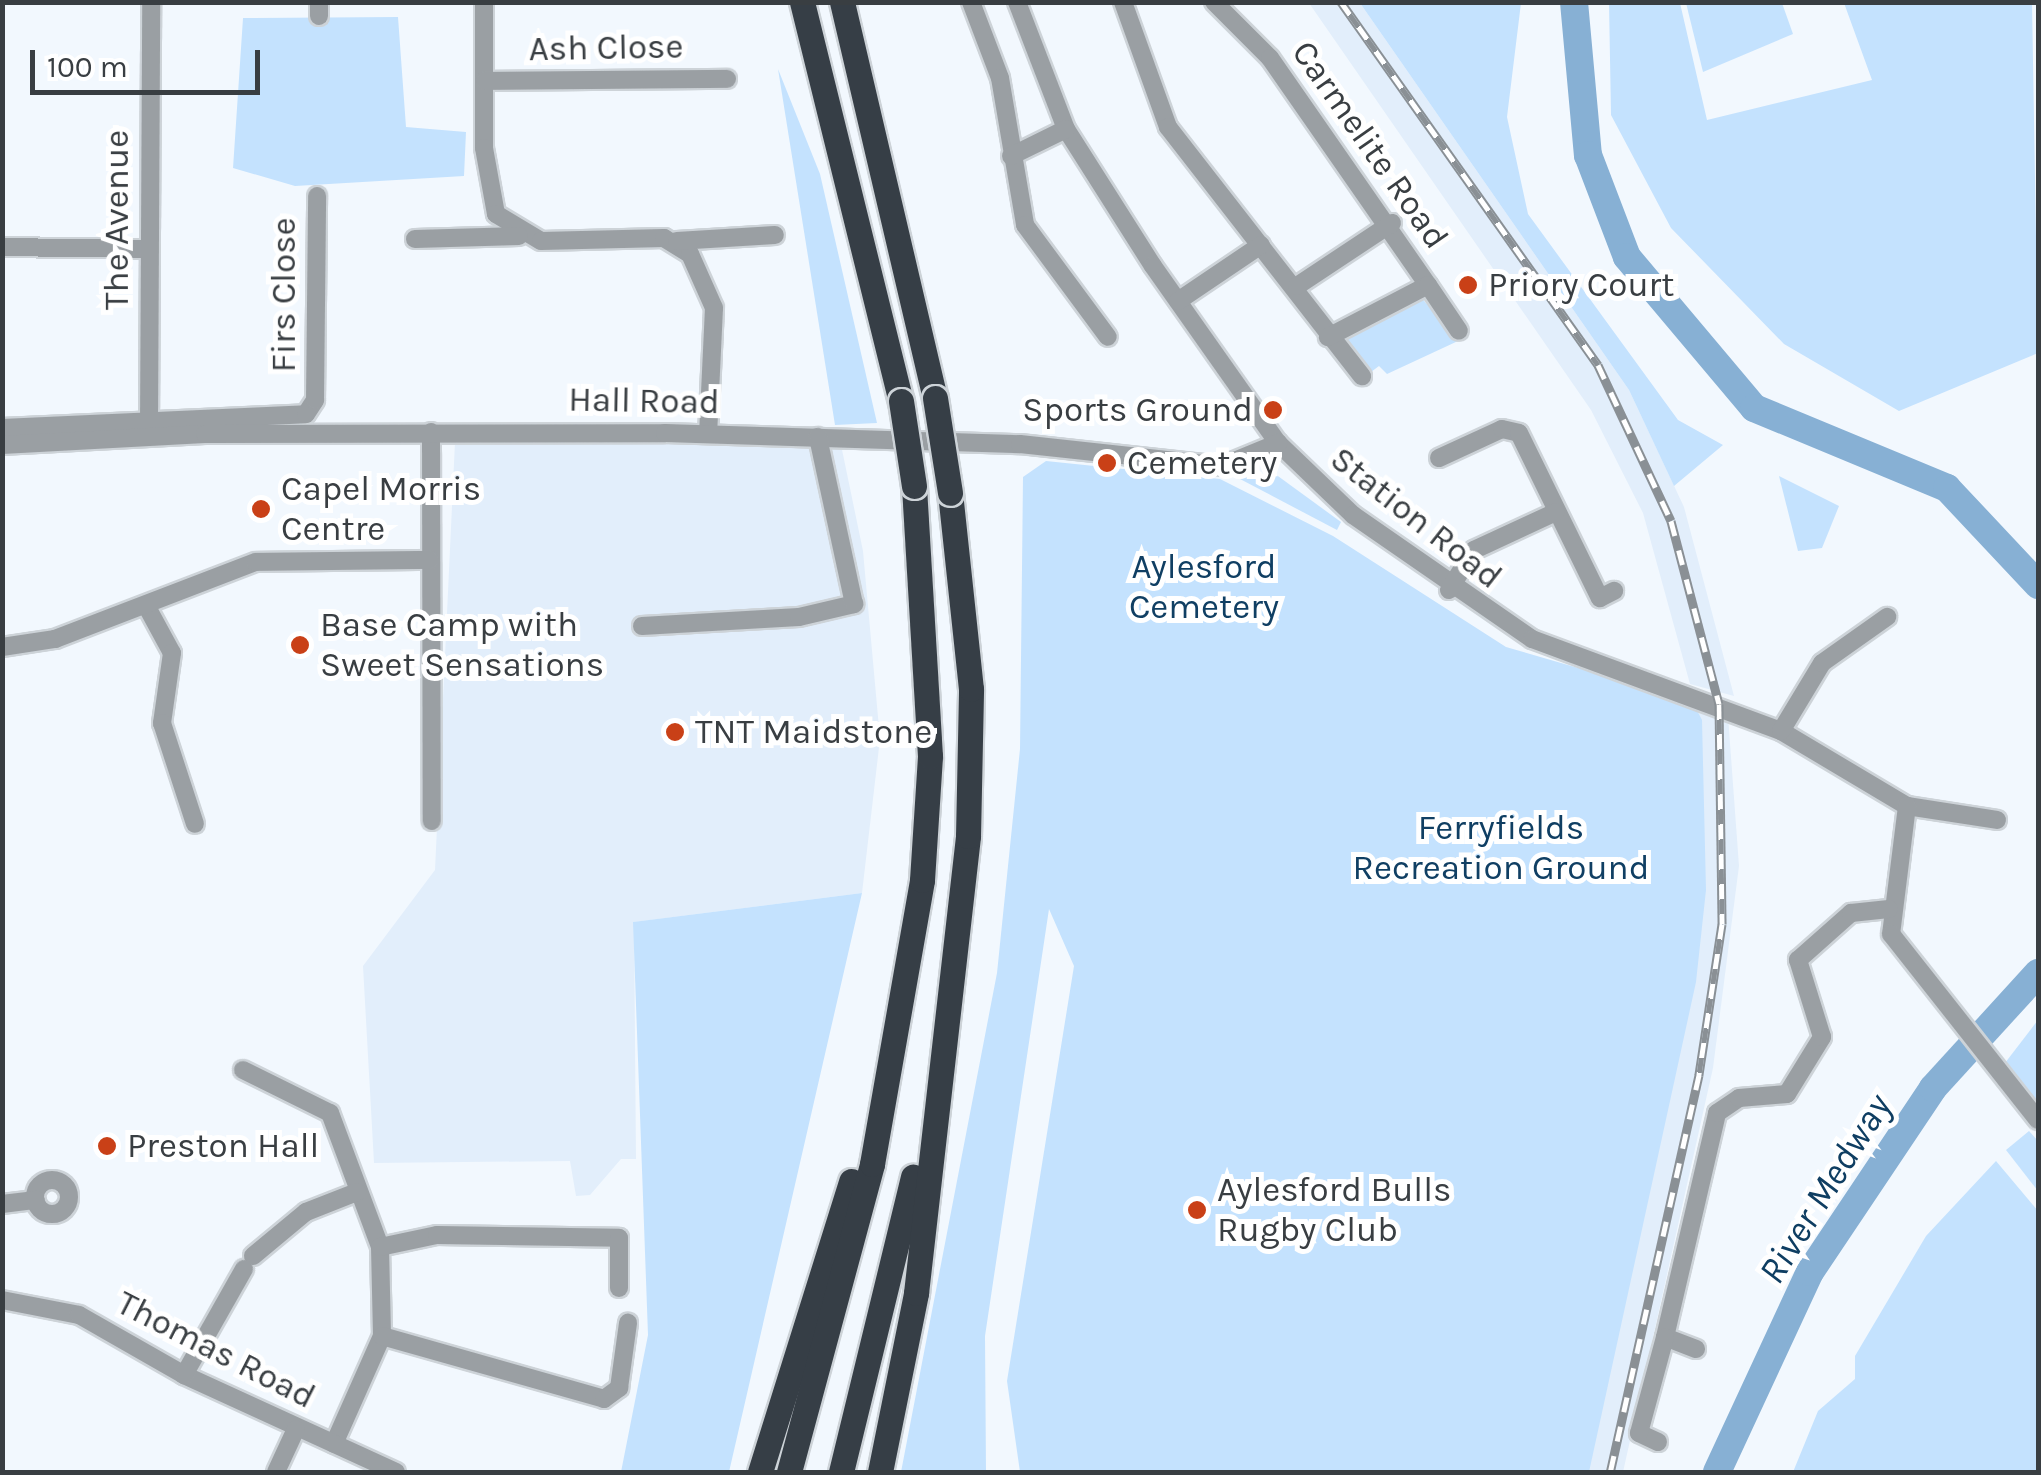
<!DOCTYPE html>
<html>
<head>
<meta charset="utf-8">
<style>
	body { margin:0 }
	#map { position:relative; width:2041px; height:1475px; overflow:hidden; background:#f2f8fe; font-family:Karla,sans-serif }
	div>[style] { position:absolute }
	.built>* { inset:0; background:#e2eefb }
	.green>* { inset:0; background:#c4e2fe }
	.river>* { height:28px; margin:-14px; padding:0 14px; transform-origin:14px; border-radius:14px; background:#87b0d4 }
	.roads { filter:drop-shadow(2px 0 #cdd3d8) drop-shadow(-2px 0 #cdd3d8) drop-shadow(0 2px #cdd3d8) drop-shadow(0 -2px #cdd3d8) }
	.minor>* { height:18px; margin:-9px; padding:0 9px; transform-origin:9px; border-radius:9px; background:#9a9fa3 }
	.minor>.ring { margin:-9px; padding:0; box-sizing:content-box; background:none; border:18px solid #9a9fa3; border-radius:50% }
	.highway>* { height:25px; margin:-12.5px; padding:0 12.5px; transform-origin:12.5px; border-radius:12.5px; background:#363e46 }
	.rail>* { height:9px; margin-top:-4.5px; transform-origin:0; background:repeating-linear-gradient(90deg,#fff 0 15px,#8a9095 0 30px); box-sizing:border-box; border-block:2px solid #8a9095 }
	.bridges { filter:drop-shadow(2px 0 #cdd3d8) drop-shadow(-2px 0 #cdd3d8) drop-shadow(0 2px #cdd3d8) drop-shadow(0 -2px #cdd3d8) }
	.highway-bridge>* { height:25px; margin:-12.5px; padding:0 12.5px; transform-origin:12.5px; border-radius:12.5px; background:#363e46 }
	.dots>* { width:28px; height:28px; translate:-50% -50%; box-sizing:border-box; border:5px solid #fff; border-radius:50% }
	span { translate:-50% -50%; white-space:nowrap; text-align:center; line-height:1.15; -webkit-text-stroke:10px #fff; paint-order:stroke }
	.street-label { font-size:35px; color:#393e42 }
	.poi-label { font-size:35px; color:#393e42 }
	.left { translate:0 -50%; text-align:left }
	.right { translate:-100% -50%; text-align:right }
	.park-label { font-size:35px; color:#103f63 }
	.water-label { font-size:38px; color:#0f3e62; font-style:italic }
	.frame { position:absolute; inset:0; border:5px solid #393e42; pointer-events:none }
	.scale { position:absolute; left:30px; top:50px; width:230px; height:45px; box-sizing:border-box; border:5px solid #393e42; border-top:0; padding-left:12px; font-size:30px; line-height:35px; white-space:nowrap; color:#393e42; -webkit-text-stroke:8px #fff; paint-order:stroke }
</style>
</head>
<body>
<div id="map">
	<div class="built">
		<i style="clip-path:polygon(1309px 3px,1360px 3px,1629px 390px,1684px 507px,1734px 696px,1690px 684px,1643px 513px,1591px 410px)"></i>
		<i style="clip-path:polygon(840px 440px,863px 551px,880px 739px,862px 893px,634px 922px,636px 1159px,621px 1159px,590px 1195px,576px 1196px,570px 1161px,374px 1163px,363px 966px,435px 870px,455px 442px)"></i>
		<i style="clip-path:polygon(1692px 705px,1728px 716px,1739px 866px,1713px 1068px,1623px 1472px,1584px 1472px)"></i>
	</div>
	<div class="green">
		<i style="clip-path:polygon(1360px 3px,1521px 3px,1507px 117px,1528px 214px,1678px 420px,1723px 445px,1674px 486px,1629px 390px)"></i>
		<i style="clip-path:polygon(1609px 3px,1680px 3px,1707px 120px,1872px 80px,1844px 3px,2032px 3px,2038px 353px,1899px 411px,1784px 344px,1671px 228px,1611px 115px)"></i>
		<i style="clip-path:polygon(1686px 3px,1782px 3px,1793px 34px,1703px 72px)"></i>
		<i style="clip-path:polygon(398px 17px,406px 127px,466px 132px,464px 176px,295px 186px,233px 168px,243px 18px)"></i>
		<i style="clip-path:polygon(778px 69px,820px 174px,877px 423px,835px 425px)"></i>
		<i style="clip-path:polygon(1420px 296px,1458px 341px,1387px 374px,1379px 366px,1371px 372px,1342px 337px)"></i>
		<i style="clip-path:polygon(1046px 461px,1220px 479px,1333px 536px,1506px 647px,1692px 701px,1702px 720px,1706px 890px,1696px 982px,1589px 1472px,1020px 1472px,1007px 1381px,1074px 966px,1049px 909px,985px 1336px,986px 1472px,901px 1472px,997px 973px,1020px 749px,1023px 477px)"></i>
		<i style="clip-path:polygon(1271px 471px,1341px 522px,1337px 530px,1240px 479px)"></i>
		<i style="clip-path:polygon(1779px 476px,1839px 506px,1822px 548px,1798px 551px)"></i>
		<i style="clip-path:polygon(862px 893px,729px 1472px,621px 1472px,648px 1335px,633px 922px)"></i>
		<i style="clip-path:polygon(2038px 1020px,2038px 1103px,2005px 1063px)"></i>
		<i style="clip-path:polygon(2029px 1131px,2038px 1141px,2038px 1191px,2006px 1150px)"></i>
		<i style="clip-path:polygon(1996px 1161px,2038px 1211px,2038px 1472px,1793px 1472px,1818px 1411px,1855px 1379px,1855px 1356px,1926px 1236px)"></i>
	</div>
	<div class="river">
		<i style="left:1574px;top:2px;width:154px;rotate:84.8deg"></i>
		<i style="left:1588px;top:155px;width:109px;rotate:69.1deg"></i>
		<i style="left:1627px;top:257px;width:197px;rotate:49.9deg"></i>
		<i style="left:1754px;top:408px;width:209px;rotate:22.5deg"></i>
		<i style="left:1947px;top:488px;width:133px;rotate:46.8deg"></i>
		<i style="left:1717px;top:1472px;width:221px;rotate:-65.1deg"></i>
		<i style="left:1810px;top:1272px;width:221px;rotate:-56.2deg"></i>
		<i style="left:1933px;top:1088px;width:156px;rotate:-47.6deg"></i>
	</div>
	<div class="roads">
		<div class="minor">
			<i style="left:484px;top:2px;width:146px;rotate:90deg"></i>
			<i style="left:484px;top:148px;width:67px;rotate:79.7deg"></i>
			<i style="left:496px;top:214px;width:52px;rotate:31deg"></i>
			<i style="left:541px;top:241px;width:123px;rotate:-1.4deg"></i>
			<i style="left:664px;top:238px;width:31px;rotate:32deg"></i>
			<i style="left:690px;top:254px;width:59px;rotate:66deg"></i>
			<i style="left:714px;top:308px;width:126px;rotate:92.7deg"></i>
			<i style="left:971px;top:2px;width:81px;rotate:69.1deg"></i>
			<i style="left:1000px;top:78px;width:149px;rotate:80.3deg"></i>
			<i style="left:1025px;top:225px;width:139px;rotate:53.5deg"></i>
			<i style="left:1017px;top:2px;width:136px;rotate:68.9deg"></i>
			<i style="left:1066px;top:129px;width:162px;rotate:57.6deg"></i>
			<i style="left:1153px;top:266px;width:217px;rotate:54.8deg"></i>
			<i style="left:1278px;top:443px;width:104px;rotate:43.8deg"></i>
			<i style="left:1353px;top:515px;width:218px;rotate:34.7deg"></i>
			<i style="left:1532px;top:639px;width:265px;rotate:20.3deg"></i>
			<i style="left:1781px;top:731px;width:147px;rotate:30.8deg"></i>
			<i style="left:1907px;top:806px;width:91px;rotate:8.8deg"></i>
			<i style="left:1123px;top:2px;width:133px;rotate:70.2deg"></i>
			<i style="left:1168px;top:127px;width:316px;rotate:52.1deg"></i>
			<i style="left:1214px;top:2px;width:79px;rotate:45deg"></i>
			<i style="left:1270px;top:58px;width:277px;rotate:55.2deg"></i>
			<i style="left:1428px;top:285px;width:113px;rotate:152.5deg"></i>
			<i style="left:319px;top:16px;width:14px;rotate:-90deg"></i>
			<i style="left:485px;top:81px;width:242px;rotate:-0.5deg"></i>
			<i style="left:1011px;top:156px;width:61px;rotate:-26.1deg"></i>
			<i style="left:415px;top:239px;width:104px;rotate:-1.7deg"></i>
			<i style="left:677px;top:241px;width:98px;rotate:-3.5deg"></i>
			<i style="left:2px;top:247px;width:147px;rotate:0.8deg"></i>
			<i style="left:1428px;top:285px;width:55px;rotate:56deg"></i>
			<i style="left:1297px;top:286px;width:114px;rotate:-33.6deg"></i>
			<i style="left:1178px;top:301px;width:100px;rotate:-34deg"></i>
			<i style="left:2px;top:428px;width:304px;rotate:-2.6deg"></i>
			<i style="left:306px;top:414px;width:17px;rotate:-57deg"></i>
			<i style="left:315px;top:400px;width:204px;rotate:-89.4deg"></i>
			<i style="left:149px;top:428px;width:426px;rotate:-89.7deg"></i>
			<i style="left:431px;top:432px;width:389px;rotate:89.9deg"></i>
			<i style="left:2px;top:445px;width:203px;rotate:-3.1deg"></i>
			<i style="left:205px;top:434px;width:460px;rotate:-0.1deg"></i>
			<i style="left:665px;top:433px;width:355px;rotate:1.8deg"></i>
			<i style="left:1020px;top:444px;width:203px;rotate:6.2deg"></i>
			<i style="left:1222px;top:466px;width:61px;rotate:-22.3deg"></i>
			<i style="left:1439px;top:458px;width:69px;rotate:-24.7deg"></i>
			<i style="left:1502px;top:429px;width:17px;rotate:13deg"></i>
			<i style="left:1519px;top:433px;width:184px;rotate:63.9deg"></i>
			<i style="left:1600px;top:598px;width:16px;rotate:-27deg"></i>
			<i style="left:1449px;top:590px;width:47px;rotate:-58deg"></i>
			<i style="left:1474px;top:550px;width:90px;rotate:-24.9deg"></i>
			<i style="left:147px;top:607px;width:52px;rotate:61.5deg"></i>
			<i style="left:172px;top:653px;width:71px;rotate:98.1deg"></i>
			<i style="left:162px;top:723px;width:106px;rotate:71.9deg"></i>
			<i style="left:642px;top:626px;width:157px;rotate:-3.3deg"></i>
			<i style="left:799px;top:617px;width:57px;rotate:-13.3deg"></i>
			<i style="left:854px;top:604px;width:171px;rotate:-102.2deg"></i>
			<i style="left:2px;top:647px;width:54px;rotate:-8.6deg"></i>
			<i style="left:55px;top:639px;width:215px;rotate:-21deg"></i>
			<i style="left:256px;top:562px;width:174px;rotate:-0.7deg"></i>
			<i style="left:1781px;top:731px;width:79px;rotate:-58.9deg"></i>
			<i style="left:1822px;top:663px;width:80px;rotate:-35.3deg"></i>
			<i style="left:1907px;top:806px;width:129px;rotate:97.1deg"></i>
			<i style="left:1891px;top:934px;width:237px;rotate:51.7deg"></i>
			<i style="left:243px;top:1070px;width:97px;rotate:26.3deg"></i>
			<i style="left:330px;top:1113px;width:143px;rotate:69.5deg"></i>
			<i style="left:380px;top:1247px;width:89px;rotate:88.7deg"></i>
			<i style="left:382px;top:1336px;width:118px;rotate:114deg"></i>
			<i class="ring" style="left:35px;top:1180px;width:16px;height:16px"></i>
			<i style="left:2px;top:1204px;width:34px;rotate:-7deg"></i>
			<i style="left:380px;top:1247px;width:58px;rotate:-11.9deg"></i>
			<i style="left:437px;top:1235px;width:182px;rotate:0.9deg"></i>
			<i style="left:619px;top:1238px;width:50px;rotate:90deg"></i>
			<i style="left:253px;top:1256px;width:69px;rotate:-39.7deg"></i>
			<i style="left:306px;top:1212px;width:55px;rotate:-21.4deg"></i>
			<i style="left:2px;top:1300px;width:78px;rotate:11deg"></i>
			<i style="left:79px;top:1315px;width:121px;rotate:29.7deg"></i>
			<i style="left:184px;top:1375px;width:233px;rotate:24.6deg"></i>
			<i style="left:382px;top:1336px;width:231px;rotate:15.8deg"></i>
			<i style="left:604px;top:1399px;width:19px;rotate:-36deg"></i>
			<i style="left:619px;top:1388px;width:66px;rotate:-82.1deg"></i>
			<i style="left:1696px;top:1349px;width:33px;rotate:-159deg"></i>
			<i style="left:1665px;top:1337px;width:230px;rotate:-76.9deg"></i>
			<i style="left:1717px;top:1113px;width:27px;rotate:-34deg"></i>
			<i style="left:1739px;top:1098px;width:48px;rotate:-4.8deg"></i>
			<i style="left:1787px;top:1094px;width:67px;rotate:-58.4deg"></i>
			<i style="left:1822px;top:1037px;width:81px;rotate:-107.3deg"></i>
			<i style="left:1798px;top:960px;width:71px;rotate:-41.6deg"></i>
			<i style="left:1851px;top:913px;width:38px;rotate:-6deg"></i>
			<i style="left:184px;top:1375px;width:122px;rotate:-60.5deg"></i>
			<i style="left:1658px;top:1442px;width:21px;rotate:-155deg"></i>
			<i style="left:1639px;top:1433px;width:99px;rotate:-74.8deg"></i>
			<i style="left:276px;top:1472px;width:47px;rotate:-65.1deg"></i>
		</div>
		<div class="highway">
			<i style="left:802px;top:2px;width:411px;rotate:76.1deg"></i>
			<i style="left:842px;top:2px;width:407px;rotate:76.8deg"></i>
			<i style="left:760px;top:1472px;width:305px;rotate:-72.6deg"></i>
			<i style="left:789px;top:1472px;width:319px;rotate:-74.9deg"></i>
			<i style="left:872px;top:1164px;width:288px;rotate:-80deg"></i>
			<i style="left:922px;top:880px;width:124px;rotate:-86.3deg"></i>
			<i style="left:930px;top:756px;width:270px;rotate:-93.4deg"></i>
			<i style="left:841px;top:1472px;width:304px;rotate:-76.3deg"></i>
			<i style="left:880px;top:1472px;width:183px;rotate:-78.6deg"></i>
			<i style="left:916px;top:1293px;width:460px;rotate:-83.5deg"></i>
			<i style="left:968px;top:836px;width:147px;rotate:-88.8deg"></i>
			<i style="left:971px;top:689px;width:197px;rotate:-96.1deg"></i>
		</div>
	</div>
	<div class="rail">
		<i style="left:1341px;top:2px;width:445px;rotate:54.7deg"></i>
		<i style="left:1598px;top:365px;width:172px;rotate:64.9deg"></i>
		<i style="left:1671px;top:521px;width:189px;rotate:75.3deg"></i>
		<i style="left:1719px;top:704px;width:220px;rotate:89.2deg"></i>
		<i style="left:1722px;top:924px;width:153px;rotate:98.7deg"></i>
		<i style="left:1699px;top:1075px;width:407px;rotate:102.6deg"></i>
	</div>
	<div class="bridges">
		<div class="highway-bridge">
			<i style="left:935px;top:398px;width:96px;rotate:81deg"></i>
			<i style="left:901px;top:401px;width:86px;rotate:81.3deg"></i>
		</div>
	</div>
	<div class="dots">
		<i style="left:1468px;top:285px;background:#c94017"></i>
		<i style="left:1273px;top:410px;background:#c94017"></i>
		<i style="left:1107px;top:463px;background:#c94017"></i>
		<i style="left:261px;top:509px;background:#c94017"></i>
		<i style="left:300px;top:645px;background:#c94017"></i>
		<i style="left:675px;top:732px;background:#c94017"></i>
		<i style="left:107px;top:1146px;background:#c94017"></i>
		<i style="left:1197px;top:1210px;background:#c94017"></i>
	</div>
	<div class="street-label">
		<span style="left:606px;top:48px;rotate:-1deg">Ash Close</span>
		<span style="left:1370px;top:145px;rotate:55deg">Carmelite Road</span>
		<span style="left:117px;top:220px;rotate:-90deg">The Avenue</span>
		<span style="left:284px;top:295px;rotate:-90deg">Firs Close</span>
		<span style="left:644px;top:401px;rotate:1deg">Hall Road</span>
		<span style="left:1416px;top:518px;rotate:38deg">Station Road</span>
		<span style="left:216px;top:1350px;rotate:27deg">Thomas Road</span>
	</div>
	<div class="poi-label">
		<span class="left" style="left:1488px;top:285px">Priory Court</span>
		<span class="right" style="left:1253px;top:410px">Sports Ground</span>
		<span class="left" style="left:1127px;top:463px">Cemetery</span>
		<span class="left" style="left:281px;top:509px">Capel Morris<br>Centre</span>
		<span class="left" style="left:320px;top:645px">Base Camp with<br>Sweet Sensations</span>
		<span class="left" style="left:695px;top:732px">TNT Maidstone</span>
		<span class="left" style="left:127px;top:1146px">Preston Hall</span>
		<span class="left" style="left:1217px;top:1210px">Aylesford Bulls<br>Rugby Club</span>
	</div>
	<div class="park-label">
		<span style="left:1204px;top:587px">Aylesford<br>Cemetery</span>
		<span style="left:1501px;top:848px">Ferryfields<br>Recreation Ground</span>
	</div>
	<div class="water-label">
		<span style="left:1825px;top:1189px;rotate:-58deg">River Medway</span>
	</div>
	<div class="frame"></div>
	<div class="scale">100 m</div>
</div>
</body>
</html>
